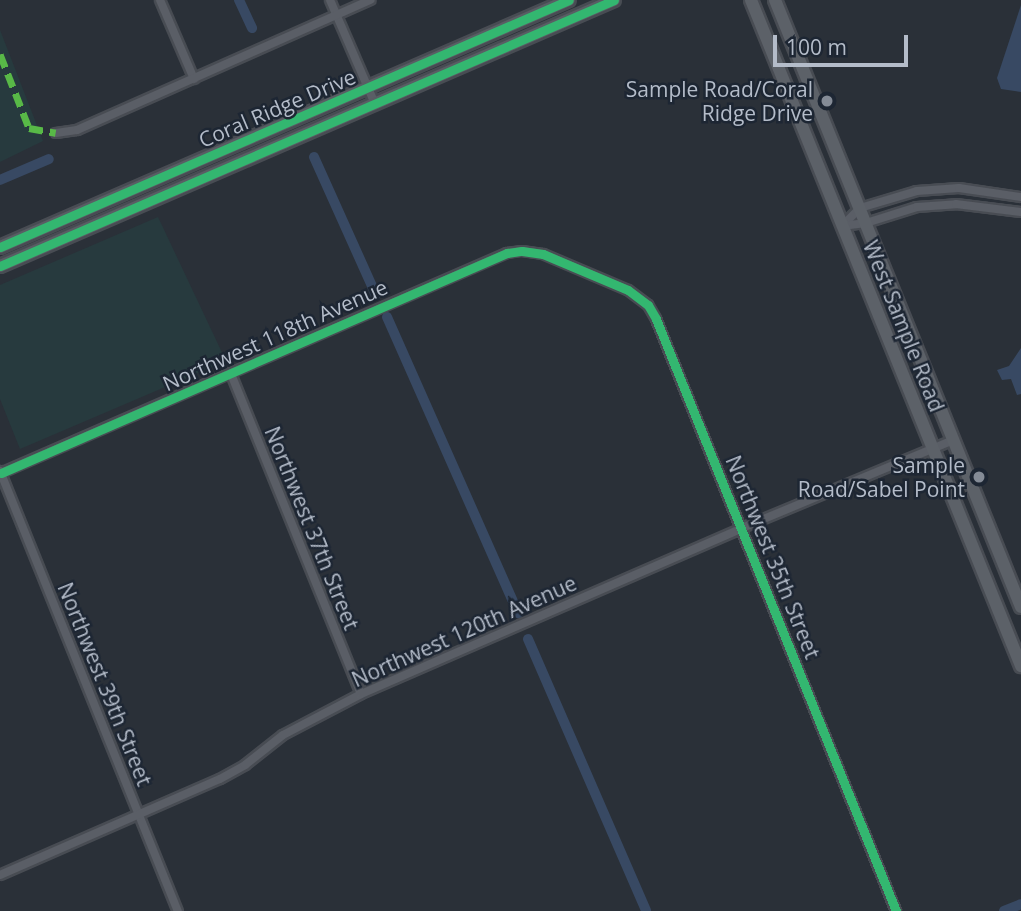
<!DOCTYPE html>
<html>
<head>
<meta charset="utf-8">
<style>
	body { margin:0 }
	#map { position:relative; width:1021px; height:911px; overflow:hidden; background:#2a3038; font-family:"Open Sans",sans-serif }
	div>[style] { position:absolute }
	.green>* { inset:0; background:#273a3e }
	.water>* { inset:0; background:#384963 }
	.canal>* { height:10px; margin:-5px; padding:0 5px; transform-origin:5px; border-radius:5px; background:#384963 }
	.roads { filter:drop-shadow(2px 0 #484c53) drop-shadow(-2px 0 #484c53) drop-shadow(0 2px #484c53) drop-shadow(0 -2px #484c53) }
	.street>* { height:8px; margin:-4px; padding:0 4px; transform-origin:4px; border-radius:4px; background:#5a5e66 }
	.secondary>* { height:12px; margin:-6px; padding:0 6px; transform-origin:6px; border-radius:6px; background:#595d64 }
	.primary>* { height:12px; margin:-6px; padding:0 6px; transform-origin:6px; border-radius:6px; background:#5c6168 }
	.quiet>* { height:7px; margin-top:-3.5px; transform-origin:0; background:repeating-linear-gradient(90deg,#58b947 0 14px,transparent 0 21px) }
	.cycleway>* { height:9px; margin:-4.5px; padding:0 4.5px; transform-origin:4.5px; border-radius:4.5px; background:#33b770 }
	.dots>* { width:19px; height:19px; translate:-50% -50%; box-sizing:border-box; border:4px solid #1d2633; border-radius:50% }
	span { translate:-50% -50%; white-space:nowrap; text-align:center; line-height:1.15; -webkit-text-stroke:5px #1d2633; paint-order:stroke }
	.poi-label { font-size:21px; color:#b4bcc9 }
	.right { translate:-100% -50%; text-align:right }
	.street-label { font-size:21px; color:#b4bcc9 }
	.scale { position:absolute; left:773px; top:35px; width:135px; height:32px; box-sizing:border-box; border:4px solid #b4bcc9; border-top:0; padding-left:9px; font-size:21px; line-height:24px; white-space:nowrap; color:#b4bcc9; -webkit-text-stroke:5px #1d2633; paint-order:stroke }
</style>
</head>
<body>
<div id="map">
	<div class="green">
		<i style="clip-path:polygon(0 30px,43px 141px,0 162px)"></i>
		<i style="clip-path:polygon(158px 217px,226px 361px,20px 449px,0 399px,0 285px)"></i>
	</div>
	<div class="water">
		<i style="clip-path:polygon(1021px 5px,1021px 92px,1001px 89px,997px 78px)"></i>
		<i style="clip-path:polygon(1021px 348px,1021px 394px,1017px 395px,1011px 379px,1002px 380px,997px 370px,1009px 366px)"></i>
	</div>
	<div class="canal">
		<i style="left:239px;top:0;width:31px;rotate:65deg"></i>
		<i style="left:314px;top:157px;width:151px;rotate:65.8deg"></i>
		<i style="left:0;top:180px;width:53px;rotate:-23.2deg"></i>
		<i style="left:387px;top:317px;width:324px;rotate:66.1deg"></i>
		<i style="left:528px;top:639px;width:296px;rotate:66.5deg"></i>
		<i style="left:1004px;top:911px;width:18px;rotate:-22deg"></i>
	</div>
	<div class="roads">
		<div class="street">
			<i style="left:160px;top:0;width:86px;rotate:66.7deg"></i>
			<i style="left:330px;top:0;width:113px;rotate:66.6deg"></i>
			<i style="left:56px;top:133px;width:21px;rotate:-8deg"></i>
			<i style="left:77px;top:130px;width:321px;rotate:-23.9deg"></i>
			<i style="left:842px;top:226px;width:25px;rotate:-45deg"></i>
			<i style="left:860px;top:208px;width:59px;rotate:-16.6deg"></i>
			<i style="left:917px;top:191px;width:42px;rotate:-4.1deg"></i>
			<i style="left:959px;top:188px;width:63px;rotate:8.3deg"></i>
			<i style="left:842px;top:226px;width:24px;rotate:-7deg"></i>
			<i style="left:866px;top:223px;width:53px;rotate:-17.4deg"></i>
			<i style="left:917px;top:207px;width:39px;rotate:-4deg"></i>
			<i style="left:956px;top:204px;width:65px;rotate:7deg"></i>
			<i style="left:231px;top:374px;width:345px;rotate:67.9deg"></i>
			<i style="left:0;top:471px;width:475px;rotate:68deg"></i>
			<i style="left:1px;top:473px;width:552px;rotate:-23.5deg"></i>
			<i style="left:507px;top:253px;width:15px;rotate:-8deg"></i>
			<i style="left:522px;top:251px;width:21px;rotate:8deg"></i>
			<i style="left:543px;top:254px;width:92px;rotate:23deg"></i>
			<i style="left:628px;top:290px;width:25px;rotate:37deg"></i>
			<i style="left:648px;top:305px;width:16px;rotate:60deg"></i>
			<i style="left:656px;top:319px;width:639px;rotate:67.93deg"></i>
			<i style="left:0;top:875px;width:240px;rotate:-23.6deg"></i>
			<i style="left:220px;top:779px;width:29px;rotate:-29deg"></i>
			<i style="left:245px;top:765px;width:48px;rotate:-38.3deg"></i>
			<i style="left:283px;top:735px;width:88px;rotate:-27.7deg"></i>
			<i style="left:361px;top:694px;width:416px;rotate:-23.5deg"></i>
			<i style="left:742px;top:528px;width:229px;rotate:-22.6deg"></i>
		</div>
		<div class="secondary">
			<i style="left:0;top:247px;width:620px;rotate:-23.47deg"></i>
			<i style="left:0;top:266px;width:669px;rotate:-23.42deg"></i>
		</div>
		<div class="primary">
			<i style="left:751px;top:0;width:719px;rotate:67.93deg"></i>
			<i style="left:775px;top:0;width:655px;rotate:67.94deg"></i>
		</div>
	</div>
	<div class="quiet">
		<i style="left:0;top:54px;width:79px;rotate:68.6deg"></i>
		<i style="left:29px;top:128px;width:27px;rotate:10deg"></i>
	</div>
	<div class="cycleway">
		<i style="left:0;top:247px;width:620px;rotate:-23.47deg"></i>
		<i style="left:0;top:266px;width:669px;rotate:-23.42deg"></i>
		<i style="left:1px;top:473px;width:552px;rotate:-23.5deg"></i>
		<i style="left:507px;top:253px;width:15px;rotate:-8deg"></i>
		<i style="left:522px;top:251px;width:21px;rotate:8deg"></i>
		<i style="left:543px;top:254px;width:92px;rotate:23deg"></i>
		<i style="left:628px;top:290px;width:25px;rotate:37deg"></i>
		<i style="left:648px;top:305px;width:16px;rotate:60deg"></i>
		<i style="left:656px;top:319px;width:639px;rotate:67.93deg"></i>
	</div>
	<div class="dots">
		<i style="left:827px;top:101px;background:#848b96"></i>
		<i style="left:979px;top:477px;background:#848b96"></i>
	</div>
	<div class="poi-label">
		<span class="right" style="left:813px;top:101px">Sample Road/Coral<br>Ridge Drive</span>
		<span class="right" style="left:965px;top:477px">Sample<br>Road/Sabel Point</span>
	</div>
	<div class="street-label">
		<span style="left:277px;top:108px;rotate:-23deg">Coral Ridge Drive</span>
		<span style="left:904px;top:326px;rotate:68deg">West Sample Road</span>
		<span style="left:275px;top:335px;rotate:-24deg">Northwest 118th Avenue</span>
		<span style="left:312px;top:528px;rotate:68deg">Northwest 37th Street</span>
		<span style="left:773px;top:557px;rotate:68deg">Northwest 35th Street</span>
		<span style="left:464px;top:631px;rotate:-24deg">Northwest 120th Avenue</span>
		<span style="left:105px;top:684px;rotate:68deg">Northwest 39th Street</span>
	</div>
	<div class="scale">100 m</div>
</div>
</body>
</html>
